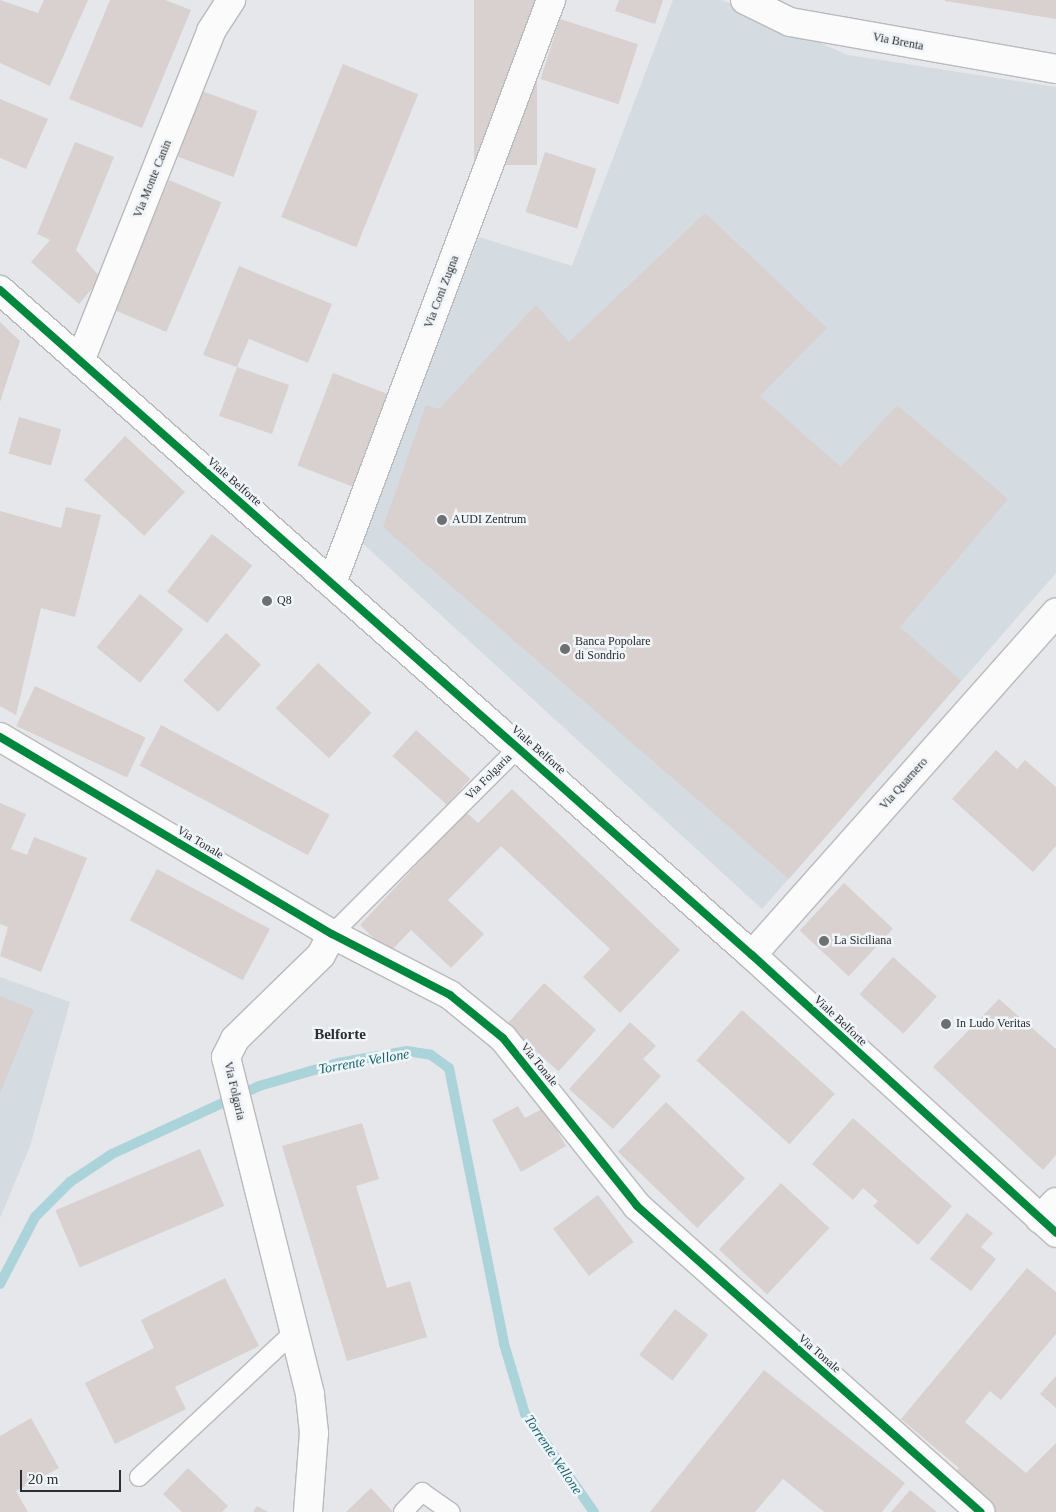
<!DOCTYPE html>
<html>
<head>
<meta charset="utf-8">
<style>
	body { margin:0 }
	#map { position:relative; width:1056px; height:1512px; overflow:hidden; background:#e5e7ea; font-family:"Times New Roman",serif }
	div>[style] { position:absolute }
	.built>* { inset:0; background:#d4dbe1 }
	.stream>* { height:10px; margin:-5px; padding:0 5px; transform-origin:5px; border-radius:5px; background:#abd3da }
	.building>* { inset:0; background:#d8d1d0; transform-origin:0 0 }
	.roads { filter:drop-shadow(1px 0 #b9babd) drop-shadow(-1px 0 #b9babd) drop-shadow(0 1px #b9babd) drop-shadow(0 -1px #b9babd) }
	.service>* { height:18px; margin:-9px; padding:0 9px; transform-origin:9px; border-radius:9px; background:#fbfbfc }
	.minor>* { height:28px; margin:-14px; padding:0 14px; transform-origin:14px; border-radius:14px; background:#fbfbfc }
	.secondary>* { height:28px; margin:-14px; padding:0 14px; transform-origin:14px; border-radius:14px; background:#fbfbfc }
	.cycleway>* { height:8px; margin:-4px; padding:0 4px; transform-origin:4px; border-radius:4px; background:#00873e }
	.dots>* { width:14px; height:14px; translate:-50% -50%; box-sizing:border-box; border:2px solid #f0f5f9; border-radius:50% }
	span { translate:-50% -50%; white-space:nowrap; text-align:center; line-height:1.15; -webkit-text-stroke:5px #f0f5f9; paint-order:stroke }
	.street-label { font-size:12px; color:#2c2e2f }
	.poi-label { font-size:12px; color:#2c2e2f }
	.left { translate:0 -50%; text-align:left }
	.water-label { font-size:14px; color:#17626c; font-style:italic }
	.quarter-label { font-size:15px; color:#2c2e2f; font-weight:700 }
	.scale { position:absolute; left:20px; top:1470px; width:101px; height:22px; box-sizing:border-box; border:2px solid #2c2e2f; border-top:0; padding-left:6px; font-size:15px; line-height:18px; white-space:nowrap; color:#2c2e2f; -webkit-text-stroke:4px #f0f5f9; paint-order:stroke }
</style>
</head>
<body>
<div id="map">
	<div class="built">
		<i style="clip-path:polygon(673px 0,722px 0,848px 55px,1056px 87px,1056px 573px,762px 909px,360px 541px,479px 237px,572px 266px)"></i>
		<i style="clip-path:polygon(0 977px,70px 1002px,30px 1146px,0 1218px)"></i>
	</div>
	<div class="stream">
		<i style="left:0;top:1284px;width:76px;rotate:-62.4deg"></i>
		<i style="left:35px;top:1217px;width:49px;rotate:-45deg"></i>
		<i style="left:70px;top:1182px;width:50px;rotate:-33.7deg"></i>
		<i style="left:112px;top:1154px;width:162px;rotate:-24.8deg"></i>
		<i style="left:259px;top:1086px;width:82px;rotate:-16.2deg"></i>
		<i style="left:338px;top:1063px;width:70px;rotate:-9.9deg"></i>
		<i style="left:407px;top:1051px;width:24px;rotate:9deg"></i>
		<i style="left:431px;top:1055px;width:22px;rotate:36deg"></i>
		<i style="left:449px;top:1068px;width:281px;rotate:78.7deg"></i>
		<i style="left:504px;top:1344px;width:73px;rotate:73.3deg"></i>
		<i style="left:525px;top:1414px;width:120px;rotate:54.9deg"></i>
	</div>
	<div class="building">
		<i style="clip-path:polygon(0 0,38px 13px,44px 0,88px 0,50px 86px,0 63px)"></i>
		<i style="clip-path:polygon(110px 0,165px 0,191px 10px,142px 128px,69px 99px)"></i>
		<i style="left:474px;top:0;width:63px;height:165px"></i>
		<i style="clip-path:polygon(619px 0,663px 0,655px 24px,615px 11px)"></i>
		<i style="clip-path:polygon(945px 0,1056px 0,1056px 19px,945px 1px)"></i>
		<i style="left:560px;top:19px;width:82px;height:63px;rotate:18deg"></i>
		<i style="left:343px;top:64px;width:81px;height:165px;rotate:22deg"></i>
		<i style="left:202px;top:91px;width:59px;height:70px;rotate:20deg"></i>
		<i style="clip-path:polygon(0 99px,48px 119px,26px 169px,0 158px)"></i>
		<i style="clip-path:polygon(75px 142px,114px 157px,76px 250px,101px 278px,79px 304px,31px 262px,50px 240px,37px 234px)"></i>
		<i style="left:545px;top:152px;width:54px;height:63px;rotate:18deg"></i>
		<i style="left:169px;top:180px;width:57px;height:141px;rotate:23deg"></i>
		<i style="clip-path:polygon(705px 213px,827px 328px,760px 396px,841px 467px,897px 405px,1008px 499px,900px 627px,961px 681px,789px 879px,383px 527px,426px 405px,439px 409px,536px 305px,569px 342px)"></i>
		<i style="clip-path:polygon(239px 266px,332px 304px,308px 363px,249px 339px,237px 367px,289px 385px,272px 434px,219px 416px,237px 367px,203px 355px)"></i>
		<i style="clip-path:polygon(0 322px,20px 341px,0 402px)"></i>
		<i style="left:333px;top:373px;width:62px;height:99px;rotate:21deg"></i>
		<i style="left:19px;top:417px;width:44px;height:38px;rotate:16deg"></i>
		<i style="left:125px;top:436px;width:82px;height:60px;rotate:43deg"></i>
		<i style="clip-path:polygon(66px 507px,101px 515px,75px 617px,41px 608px,16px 715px,0 706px,0 511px,61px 528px)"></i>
		<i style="left:212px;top:534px;width:51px;height:73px;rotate:38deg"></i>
		<i style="left:140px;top:594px;width:56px;height:69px;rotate:39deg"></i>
		<i style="left:226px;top:633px;width:47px;height:64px;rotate:42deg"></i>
		<i style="left:318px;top:663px;width:73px;height:62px;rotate:43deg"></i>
		<i style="left:35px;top:686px;width:122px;height:44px;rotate:25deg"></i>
		<i style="left:161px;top:725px;width:191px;height:46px;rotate:28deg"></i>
		<i style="left:416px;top:730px;width:73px;height:35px;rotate:42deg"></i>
		<i style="clip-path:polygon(996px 750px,1017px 769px,1025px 760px,1056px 787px,1056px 846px,1033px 872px,952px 799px)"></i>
		<i style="clip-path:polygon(512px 789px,680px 950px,620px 1013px,583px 977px,610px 949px,501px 846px,448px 900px,484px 934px,451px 968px,411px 930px,389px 953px,360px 925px,466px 812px,478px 823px)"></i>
		<i style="clip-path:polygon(0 803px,26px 814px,11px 849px,27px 855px,34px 837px,87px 858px,41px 972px,0 956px,8px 927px,0 924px)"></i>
		<i style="left:157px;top:869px;width:128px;height:58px;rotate:28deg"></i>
		<i style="left:844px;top:883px;width:67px;height:65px;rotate:43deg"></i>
		<i style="left:893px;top:957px;width:59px;height:50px;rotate:42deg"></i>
		<i style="left:544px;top:983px;width:70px;height:56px;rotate:42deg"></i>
		<i style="clip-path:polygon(0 996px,34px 1010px,0 1093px)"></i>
		<i style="clip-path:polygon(999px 999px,1056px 1049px,1056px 1155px,1043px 1170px,933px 1067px)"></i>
		<i style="left:742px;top:1010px;width:125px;height:68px;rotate:42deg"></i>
		<i style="clip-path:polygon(630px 1022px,656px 1046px,643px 1059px,661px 1076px,613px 1129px,569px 1089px)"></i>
		<i style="left:666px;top:1102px;width:110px;height:69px;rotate:44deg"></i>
		<i style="clip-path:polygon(518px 1106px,525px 1118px,544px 1108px,566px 1146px,521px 1172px,492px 1120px)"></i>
		<i style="clip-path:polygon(853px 1118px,952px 1206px,918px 1245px,873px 1206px,878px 1201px,863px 1188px,853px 1200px,812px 1164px)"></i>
		<i style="clip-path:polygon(362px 1123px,379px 1179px,356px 1186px,387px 1288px,410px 1281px,427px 1337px,347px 1361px,282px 1146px)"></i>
		<i style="left:200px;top:1149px;width:62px;height:157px;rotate:67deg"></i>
		<i style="left:781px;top:1183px;width:66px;height:91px;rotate:43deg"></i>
		<i style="left:598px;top:1195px;width:59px;height:56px;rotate:53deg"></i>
		<i style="clip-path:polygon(967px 1213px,993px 1233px,981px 1247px,996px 1259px,971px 1291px,930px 1259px)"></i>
		<i style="clip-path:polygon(1027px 1268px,1056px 1292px,1056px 1334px,1001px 1400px,990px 1391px,965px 1422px,1026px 1473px,1056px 1443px,1056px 1512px,992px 1512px,952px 1477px,959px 1468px,901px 1419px)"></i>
		<i style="clip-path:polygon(225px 1278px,259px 1346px,175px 1387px,186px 1409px,115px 1444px,85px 1383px,154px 1348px,141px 1320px)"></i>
		<i style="left:675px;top:1309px;width:42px;height:58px;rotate:38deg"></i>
		<i style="clip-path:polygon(764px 1370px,905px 1483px,882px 1512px,824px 1512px,783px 1479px,755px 1512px,650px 1512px)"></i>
		<i style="clip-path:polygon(1056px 1376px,1056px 1408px,1040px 1394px)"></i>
		<i style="clip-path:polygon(31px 1418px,59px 1468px,16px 1491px,28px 1512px,0 1512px,0 1436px)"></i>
		<i style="clip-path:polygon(188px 1468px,228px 1506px,222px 1512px,182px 1512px,163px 1494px)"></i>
		<i style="clip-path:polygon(371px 1488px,393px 1512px,346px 1512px)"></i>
		<i style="clip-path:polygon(910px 1490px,937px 1512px,891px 1512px)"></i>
		<i style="clip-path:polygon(257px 1506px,268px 1512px,253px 1512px)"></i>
	</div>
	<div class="roads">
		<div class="service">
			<i style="left:332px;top:934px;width:263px;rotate:-45deg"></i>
			<i style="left:139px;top:1477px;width:211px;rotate:-43.1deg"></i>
			<i style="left:403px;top:1512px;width:28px;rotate:-46deg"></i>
			<i style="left:422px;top:1492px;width:35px;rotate:35deg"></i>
		</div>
		<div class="minor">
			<i style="left:745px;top:0;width:50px;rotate:26.1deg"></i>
			<i style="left:790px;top:22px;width:270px;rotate:10deg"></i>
			<i style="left:80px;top:361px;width:355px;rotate:-68.3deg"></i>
			<i style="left:211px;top:31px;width:37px;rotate:-57deg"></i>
			<i style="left:332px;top:583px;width:623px;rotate:-69.41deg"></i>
			<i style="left:0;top:737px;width:386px;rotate:30.7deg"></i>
			<i style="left:332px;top:934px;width:133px;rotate:27.3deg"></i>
			<i style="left:450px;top:995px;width:68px;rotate:39.1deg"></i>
			<i style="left:503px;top:1038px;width:215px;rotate:51.4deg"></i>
			<i style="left:637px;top:1206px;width:460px;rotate:41.7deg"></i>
			<i style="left:752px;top:955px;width:458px;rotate:-48.4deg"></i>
			<i style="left:1040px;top:1219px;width:23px;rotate:-47deg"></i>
			<i style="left:308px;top:1512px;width:79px;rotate:-85.7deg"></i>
			<i style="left:314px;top:1433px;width:39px;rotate:-96deg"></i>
			<i style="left:310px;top:1394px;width:347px;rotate:-104deg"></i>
			<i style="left:226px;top:1057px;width:20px;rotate:-63deg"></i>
			<i style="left:235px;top:1039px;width:120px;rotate:-44.3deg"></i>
			<i style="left:321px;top:955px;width:24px;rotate:-62deg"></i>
		</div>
		<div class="secondary">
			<i style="left:0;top:290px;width:1004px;rotate:41.49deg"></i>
			<i style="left:752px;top:955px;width:412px;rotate:42.4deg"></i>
		</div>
	</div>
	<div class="cycleway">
		<i style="left:0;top:290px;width:1004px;rotate:41.49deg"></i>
		<i style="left:752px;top:955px;width:412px;rotate:42.4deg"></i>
		<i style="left:0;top:737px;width:386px;rotate:30.7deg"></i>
		<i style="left:332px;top:934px;width:133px;rotate:27.3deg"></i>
		<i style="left:450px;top:995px;width:68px;rotate:39.1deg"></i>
		<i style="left:503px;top:1038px;width:215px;rotate:51.4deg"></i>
		<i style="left:637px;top:1206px;width:460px;rotate:41.7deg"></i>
	</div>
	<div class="dots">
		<i style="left:442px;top:520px;background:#6d6f70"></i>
		<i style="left:267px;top:601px;background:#6d6f70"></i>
		<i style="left:565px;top:649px;background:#6d6f70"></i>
		<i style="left:824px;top:941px;background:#6d6f70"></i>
		<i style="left:946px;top:1024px;background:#6d6f70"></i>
	</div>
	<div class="street-label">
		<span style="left:898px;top:42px;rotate:11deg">Via Brenta</span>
		<span style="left:153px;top:179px;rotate:-68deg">Via Monte Canin</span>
		<span style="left:442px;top:292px;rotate:-69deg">Via Coni Zugna</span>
		<span style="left:234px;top:482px;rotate:41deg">Viale Belforte</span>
		<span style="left:538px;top:750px;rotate:41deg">Viale Belforte</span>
		<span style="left:489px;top:777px;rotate:-45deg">Via Folgaria</span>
		<span style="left:904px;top:784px;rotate:-48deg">Via Quarnero</span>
		<span style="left:200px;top:843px;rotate:31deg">Via Tonale</span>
		<span style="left:840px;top:1021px;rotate:43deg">Viale Belforte</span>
		<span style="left:539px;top:1065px;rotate:51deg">Via Tonale</span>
		<span style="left:234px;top:1091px;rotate:77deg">Via Folgaria</span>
		<span style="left:819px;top:1354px;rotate:41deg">Via Tonale</span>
	</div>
	<div class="poi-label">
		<span class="left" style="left:452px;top:520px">AUDI Zentrum</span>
		<span class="left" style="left:277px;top:601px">Q8</span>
		<span class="left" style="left:575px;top:649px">Banca Popolare<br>di Sondrio</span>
		<span class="left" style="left:834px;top:941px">La Siciliana</span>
		<span class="left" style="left:956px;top:1024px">In Ludo Veritas</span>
	</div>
	<div class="water-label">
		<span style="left:364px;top:1062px;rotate:-10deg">Torrente Vellone</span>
		<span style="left:553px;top:1455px;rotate:56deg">Torrente Vellone</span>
	</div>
	<div class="quarter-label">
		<span style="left:340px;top:1035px">Belforte</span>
	</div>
	<div class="scale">20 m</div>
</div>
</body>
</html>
